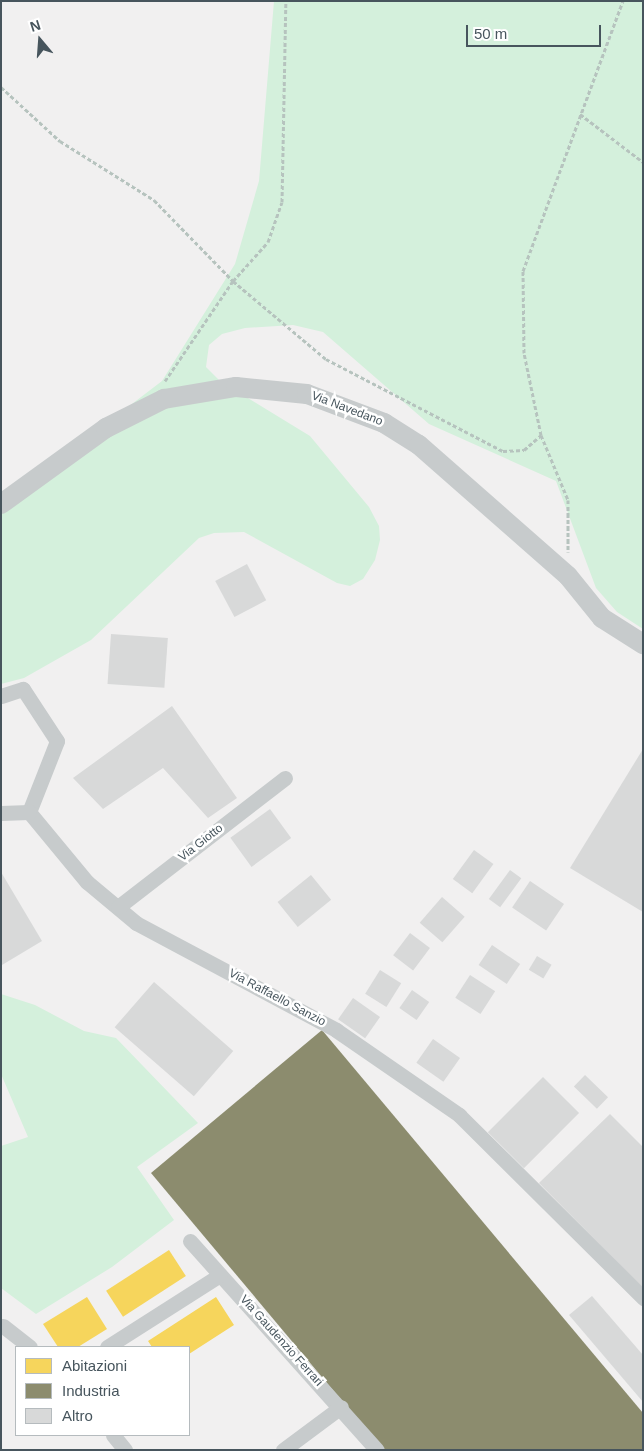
<!DOCTYPE html>
<html>
<head>
<meta charset="utf-8">
<style>
	body { margin:0 }
	#map { position:relative; width:644px; height:1451px; overflow:hidden; background:#f1f0f0; font-family:Helvetica,sans-serif }
	div>[style] { position:absolute }
	.green>* { inset:0; background:#d4f0dc }
	.homes>* { inset:0; background:#f6d55c; transform-origin:0 0 }
	.industry>* { inset:0; background:#8c8c6e }
	.building>* { inset:0; background:#d8d9d9; transform-origin:0 0 }
	.path>* { height:3px; margin-top:-1.5px; transform-origin:0; background:repeating-linear-gradient(90deg,#b6c3be 0 4px,transparent 0 6.5px) }
	.minor>* { height:15px; margin:-7.5px; padding:0 7.5px; transform-origin:7.5px; border-radius:7.5px; background:#c7cbcc }
	.tertiary>* { height:20px; margin:-10px; padding:0 10px; transform-origin:10px; border-radius:10px; background:#c7cbcc }
	span { translate:-50% -50%; white-space:nowrap; text-align:center; line-height:1.15; -webkit-text-stroke:5px #fff; paint-order:stroke }
	.street-label { font-size:12px; color:#47555d }
	.frame { position:absolute; inset:0; border:2px solid #47555d; pointer-events:none }
	.legend { position:absolute; left:15px; top:1346px; width:175px; height:90px; box-sizing:border-box; background:#fff; border:1px solid #b5bbbe; margin:0; padding:6px 9px; list-style:none; font-size:15px; color:#47555d }
	.legend li { display:flex; align-items:center; gap:10px; height:25px }
	.legend b { width:25px; border:1px solid #b5bbbe }
	.north { position:absolute; left:15px; top:15px; width:50px; height:50px; -webkit-text-stroke:4px #fff; paint-order:stroke; rotate:342deg; font-size:14px; font-weight:700; line-height:20px; text-align:center; color:#47555d }
	.north::after { content:''; display:block; margin:auto; width:18px; height:22px; background:#47555d; clip-path:polygon(50% 0,100% 100%,50% 72%,0 100%) }
	.scale { position:absolute; left:466px; top:25px; width:135px; height:22px; box-sizing:border-box; border:2px solid #47555d; border-top:0; padding-left:6px; font-size:15px; line-height:18px; white-space:nowrap; color:#47555d; -webkit-text-stroke:4px #fff; paint-order:stroke }
</style>
</head>
<body>
<div id="map">
	<div class="green">
		<i style="clip-path:polygon(274px 1px,643px 1px,643px 629px,617px 612px,596px 588px,556px 481px,429px 424px,323px 332px,293px 325px,245px 328px,222px 334px,209px 345px,206px 367px,220px 381px,310px 436px,369px 507px,379px 526px,380px 540px,375px 560px,363px 579px,350px 586px,337px 583px,244px 532px,214px 533px,199px 538px,91px 640px,24px 678px,1px 684px,1px 504px,162px 381px,235px 264px,259px 181px)"></i>
		<i style="clip-path:polygon(1px 994px,35px 1005px,84px 1031px,116px 1038px,198px 1123px,137px 1167px,174px 1220px,112px 1267px,36px 1314px,1px 1288px,1px 1146px,28px 1137px,1px 1074px)"></i>
	</div>
	<div class="homes">
		<i style="left:169px;top:1250px;width:31px;height:75px;rotate:57deg"></i>
		<i style="clip-path:polygon(87px 1297px,107px 1329px,78px 1347px,58px 1347px,43px 1324px)"></i>
		<i style="clip-path:polygon(216px 1297px,234px 1325px,189px 1354px,189px 1347px,152px 1347px,148px 1341px)"></i>
	</div>
	<div class="industry">
		<i style="clip-path:polygon(322px 1030px,643px 1413px,643px 1450px,383px 1450px,151px 1173px)"></i>
	</div>
	<div class="building">
		<i style="left:247px;top:564px;width:41px;height:36px;rotate:62deg"></i>
		<i style="left:111px;top:634px;width:57px;height:50px;rotate:4deg"></i>
		<i style="clip-path:polygon(172px 706px,237px 798px,208px 818px,163px 768px,103px 809px,73px 778px)"></i>
		<i style="clip-path:polygon(643px 749px,643px 912px,570px 868px)"></i>
		<i style="left:270px;top:809px;width:36px;height:49px;rotate:54deg"></i>
		<i style="left:474px;top:850px;width:24px;height:36px;rotate:36deg"></i>
		<i style="left:510px;top:870px;width:14px;height:36px;rotate:36deg"></i>
		<i style="clip-path:polygon(1px 872px,42px 941px,2px 965px,1px 963px)"></i>
		<i style="left:311px;top:875px;width:32px;height:43px;rotate:51deg"></i>
		<i style="left:530px;top:881px;width:41px;height:32px;rotate:34deg"></i>
		<i style="left:442px;top:897px;width:30px;height:34px;rotate:41deg"></i>
		<i style="left:410px;top:933px;width:25px;height:28px;rotate:37deg"></i>
		<i style="left:492px;top:945px;width:34px;height:24px;rotate:34deg"></i>
		<i style="left:537px;top:956px;width:17px;height:16px;rotate:31deg"></i>
		<i style="left:380px;top:970px;width:25px;height:28px;rotate:32deg"></i>
		<i style="left:470px;top:975px;width:30px;height:27px;rotate:33deg"></i>
		<i style="left:154px;top:982px;width:105px;height:60px;rotate:41deg"></i>
		<i style="left:412px;top:990px;width:21px;height:22px;rotate:35deg"></i>
		<i style="left:353px;top:998px;width:33px;height:26px;rotate:35deg"></i>
		<i style="left:433px;top:1039px;width:33px;height:29px;rotate:35deg"></i>
		<i style="left:585px;top:1075px;width:32px;height:16px;rotate:44deg"></i>
		<i style="left:543px;top:1077px;width:51px;height:78px;rotate:45deg"></i>
		<i style="clip-path:polygon(610px 1114px,643px 1147px,643px 1288px,539px 1183px)"></i>
		<i style="clip-path:polygon(592px 1296px,643px 1355px,643px 1402px,569px 1315px)"></i>
	</div>
	<div class="path">
		<i style="left:1px;top:87px;width:80px;rotate:42.5deg"></i>
		<i style="left:60px;top:141px;width:111px;rotate:32.1deg"></i>
		<i style="left:154px;top:200px;width:113px;rotate:45.7deg"></i>
		<i style="left:233px;top:281px;width:121px;rotate:40deg"></i>
		<i style="left:326px;top:359px;width:199px;rotate:27.5deg"></i>
		<i style="left:503px;top:451px;width:21px;rotate:-3deg"></i>
		<i style="left:524px;top:450px;width:23px;rotate:-41deg"></i>
		<i style="left:541px;top:435px;width:84px;rotate:-101.7deg"></i>
		<i style="left:524px;top:353px;width:82px;rotate:-90.7deg"></i>
		<i style="left:523px;top:271px;width:288px;rotate:-69.7deg"></i>
		<i style="left:580px;top:114px;width:79px;rotate:37.3deg"></i>
		<i style="left:165px;top:381px;width:121px;rotate:-55.8deg"></i>
		<i style="left:233px;top:281px;width:52px;rotate:-48.1deg"></i>
		<i style="left:268px;top:242px;width:42px;rotate:-70.7deg"></i>
		<i style="left:282px;top:202px;width:201px;rotate:-88.9deg"></i>
		<i style="left:541px;top:435px;width:70px;rotate:67.4deg"></i>
		<i style="left:568px;top:500px;width:52px;rotate:90deg"></i>
	</div>
	<div class="minor">
		<i style="left:1px;top:696px;width:23px;rotate:-18deg"></i>
		<i style="left:23px;top:689px;width:62px;rotate:56.8deg"></i>
		<i style="left:57px;top:741px;width:76px;rotate:111.5deg"></i>
		<i style="left:29px;top:812px;width:91px;rotate:50.4deg"></i>
		<i style="left:87px;top:882px;width:64px;rotate:39.9deg"></i>
		<i style="left:136px;top:923px;width:227px;rotate:28.1deg"></i>
		<i style="left:336px;top:1030px;width:150px;rotate:34.6deg"></i>
		<i style="left:459px;top:1115px;width:260px;rotate:44.8deg"></i>
		<i style="left:1px;top:813px;width:28px;rotate:-2deg"></i>
		<i style="left:118px;top:907px;width:211px;rotate:-37.7deg"></i>
		<i style="left:190px;top:1241px;width:280px;rotate:48.2deg"></i>
		<i style="left:3px;top:1326px;width:34px;rotate:38deg"></i>
		<i style="left:107px;top:1347px;width:134px;rotate:-32.5deg"></i>
		<i style="left:113px;top:1435px;width:19px;rotate:51deg"></i>
		<i style="left:283px;top:1450px;width:72px;rotate:-36.6deg"></i>
	</div>
	<div class="tertiary">
		<i style="left:1px;top:504px;width:130px;rotate:-35.9deg"></i>
		<i style="left:106px;top:428px;width:65px;rotate:-26.6deg"></i>
		<i style="left:164px;top:399px;width:73px;rotate:-9.5deg"></i>
		<i style="left:236px;top:387px;width:71px;rotate:5.6deg"></i>
		<i style="left:307px;top:394px;width:82px;rotate:20.6deg"></i>
		<i style="left:384px;top:423px;width:41px;rotate:32.2deg"></i>
		<i style="left:419px;top:445px;width:198px;rotate:41.3deg"></i>
		<i style="left:568px;top:576px;width:54px;rotate:51deg"></i>
		<i style="left:602px;top:618px;width:49px;rotate:32.4deg"></i>
	</div>
	<div class="street-label">
		<span style="left:347px;top:409px;rotate:21deg">Via Navedano</span>
		<span style="left:201px;top:843px;rotate:-38deg">Via Giotto</span>
		<span style="left:277px;top:998px;rotate:28deg">Via Raffaello Sanzio</span>
		<span style="left:281px;top:1341px;rotate:48deg">Via Gaudenzio Ferrari</span>
	</div>
	<div class="frame"></div>
	<ul class="legend">
	<li><b style="height:14px;background:#f6d55c"></b>Abitazioni</li>
	<li><b style="height:14px;background:#8c8c6e"></b>Industria</li>
	<li><b style="height:14px;background:#d8d9d9"></b>Altro</li>
	</ul>
	<div class="north">N</div>
	<div class="scale">50 m</div>
</div>
</body>
</html>
